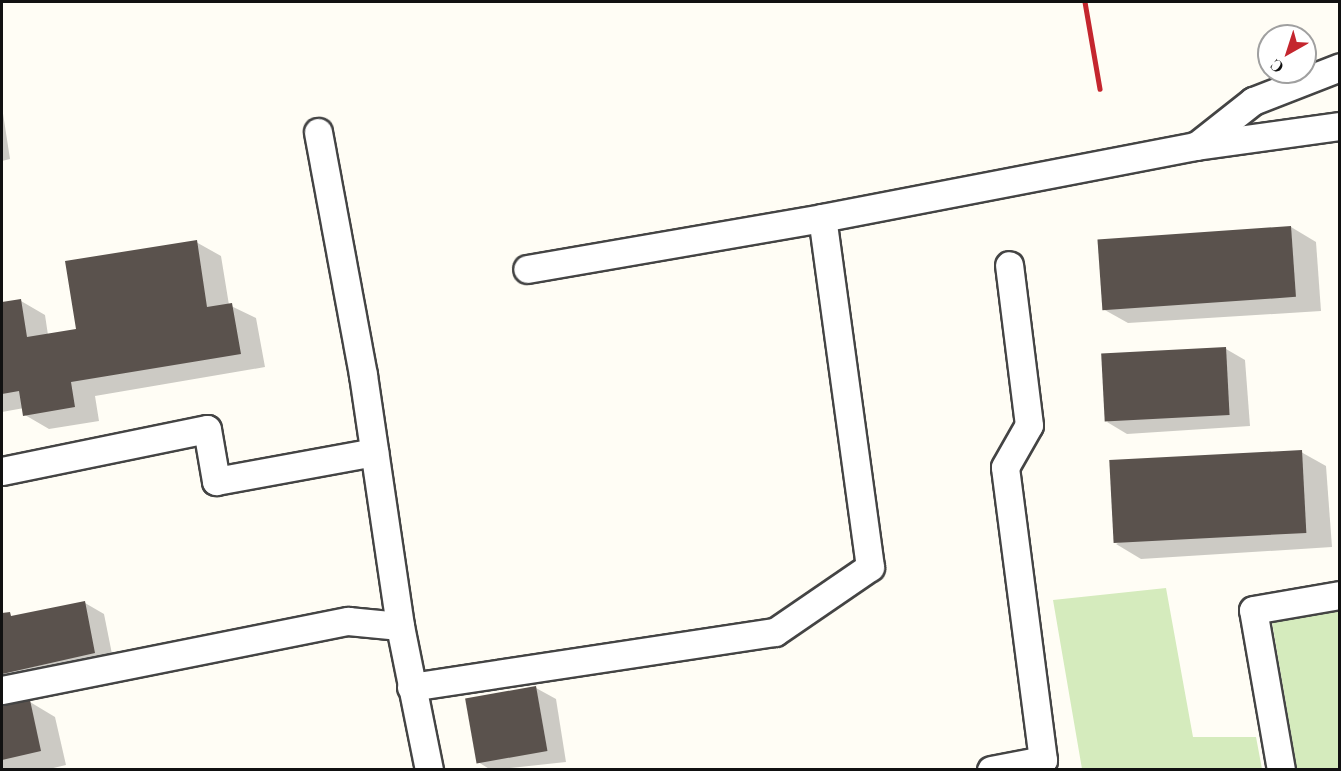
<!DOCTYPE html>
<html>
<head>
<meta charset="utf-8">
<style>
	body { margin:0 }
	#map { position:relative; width:1341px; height:771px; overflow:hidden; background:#fffdf5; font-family:"Playfair Display",serif }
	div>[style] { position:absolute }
	.green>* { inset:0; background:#d5ebbd }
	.shadow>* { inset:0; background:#0003 }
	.building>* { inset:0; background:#5a524d; transform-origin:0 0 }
	.roads { filter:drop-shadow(2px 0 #444) drop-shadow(-2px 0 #444) drop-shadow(0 2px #444) drop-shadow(0 -2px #444) }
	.minor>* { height:27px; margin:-13.5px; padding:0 13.5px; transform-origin:13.5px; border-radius:13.5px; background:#fff }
	.rail>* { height:4.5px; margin:-2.25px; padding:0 2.25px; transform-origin:2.25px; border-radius:2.25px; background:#c4262e }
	span { translate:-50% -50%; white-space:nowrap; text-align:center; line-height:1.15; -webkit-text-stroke:6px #fff; paint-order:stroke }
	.frame { position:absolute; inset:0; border:3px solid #111; pointer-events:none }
	.north { position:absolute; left:1257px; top:24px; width:60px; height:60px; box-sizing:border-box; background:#fff; border:2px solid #a0a0a0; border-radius:50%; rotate:219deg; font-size:16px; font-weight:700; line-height:24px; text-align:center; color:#111 }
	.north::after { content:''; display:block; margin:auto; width:21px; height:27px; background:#c4262e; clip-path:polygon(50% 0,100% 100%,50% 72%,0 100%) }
</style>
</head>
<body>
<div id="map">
	<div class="green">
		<i style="clip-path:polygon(1166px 588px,1193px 737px,1256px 737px,1262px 769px,1082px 769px,1053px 600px)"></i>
		<i style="clip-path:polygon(1339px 605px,1339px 769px,1297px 769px,1271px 616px)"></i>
	</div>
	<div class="shadow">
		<i style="clip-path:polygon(2px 107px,10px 159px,2px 161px)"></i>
		<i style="clip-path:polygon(1291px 227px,1316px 242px,1321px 311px,1128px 323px,1103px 309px)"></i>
		<i style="clip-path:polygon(196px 242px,221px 256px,229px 305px,256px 318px,265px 367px,95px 396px,99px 421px,49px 429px,25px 415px,24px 408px,2px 412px,2px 304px,21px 301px,45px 315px,48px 335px,78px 330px)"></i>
		<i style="clip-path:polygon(1226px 349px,1245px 360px,1250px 426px,1127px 434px,1107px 422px)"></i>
		<i style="clip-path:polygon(1301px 452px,1326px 466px,1332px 547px,1141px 559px,1116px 544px)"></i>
		<i style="clip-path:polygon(85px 603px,104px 614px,114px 664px,19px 686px,2px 676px,2px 620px)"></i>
		<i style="clip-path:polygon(536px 688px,556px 699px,566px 762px,491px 770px,478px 762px)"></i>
		<i style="clip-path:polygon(30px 702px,55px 717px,66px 765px,45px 770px,2px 770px,2px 708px)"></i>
	</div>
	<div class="building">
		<i style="left:1291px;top:226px;width:71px;height:194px;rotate:86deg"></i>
		<i style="clip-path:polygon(197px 240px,207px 307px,232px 303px,241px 354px,71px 382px,75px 407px,23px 416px,19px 391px,2px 394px,2px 302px,21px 299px,27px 337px,76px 329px,65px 261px)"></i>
		<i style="left:1226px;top:347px;width:68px;height:125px;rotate:87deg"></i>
		<i style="left:1302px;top:450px;width:83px;height:193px;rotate:87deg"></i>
		<i style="clip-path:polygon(85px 601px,95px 653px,2px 674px,2px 613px,10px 612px,11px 616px)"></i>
		<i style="left:536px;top:686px;width:66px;height:72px;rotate:80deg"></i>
		<i style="clip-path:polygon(30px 700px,41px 751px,2px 760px,2px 705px)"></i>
	</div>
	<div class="roads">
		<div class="minor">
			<i style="left:318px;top:132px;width:247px;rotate:79.5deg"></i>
			<i style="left:363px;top:375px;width:254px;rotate:81.6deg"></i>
			<i style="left:400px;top:626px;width:147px;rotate:78.6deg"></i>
			<i style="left:1196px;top:146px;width:73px;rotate:-38.3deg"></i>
			<i style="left:1253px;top:101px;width:93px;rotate:-21.3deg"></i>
			<i style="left:822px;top:218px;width:380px;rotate:-10.9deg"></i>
			<i style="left:1195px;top:146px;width:146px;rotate:-7.9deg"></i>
			<i style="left:2px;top:471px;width:209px;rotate:-11.6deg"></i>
			<i style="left:207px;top:429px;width:53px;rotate:80.2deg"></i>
			<i style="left:216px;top:481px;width:161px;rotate:-10.4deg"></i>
			<i style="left:411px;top:687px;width:368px;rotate:-8.6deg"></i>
			<i style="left:775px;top:632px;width:115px;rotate:-34.4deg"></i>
			<i style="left:870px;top:567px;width:352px;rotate:-97.8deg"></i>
			<i style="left:822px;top:218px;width:299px;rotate:170.2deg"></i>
			<i style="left:2px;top:690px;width:353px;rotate:-11.3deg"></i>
			<i style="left:348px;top:621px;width:52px;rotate:5.5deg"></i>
			<i style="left:991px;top:770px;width:53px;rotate:-10.9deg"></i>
			<i style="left:1043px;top:760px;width:295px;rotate:-97.4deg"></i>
			<i style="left:1005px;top:467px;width:48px;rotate:-60.3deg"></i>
			<i style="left:1029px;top:425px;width:161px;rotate:-97.1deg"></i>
			<i style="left:1281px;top:770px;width:162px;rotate:-99.9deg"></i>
			<i style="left:1253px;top:610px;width:88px;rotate:-9.8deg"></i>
		</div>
	</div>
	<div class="rail">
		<i style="left:1085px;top:2px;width:88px;rotate:80.2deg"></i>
	</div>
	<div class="frame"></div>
	<div class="north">С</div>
</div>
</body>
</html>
